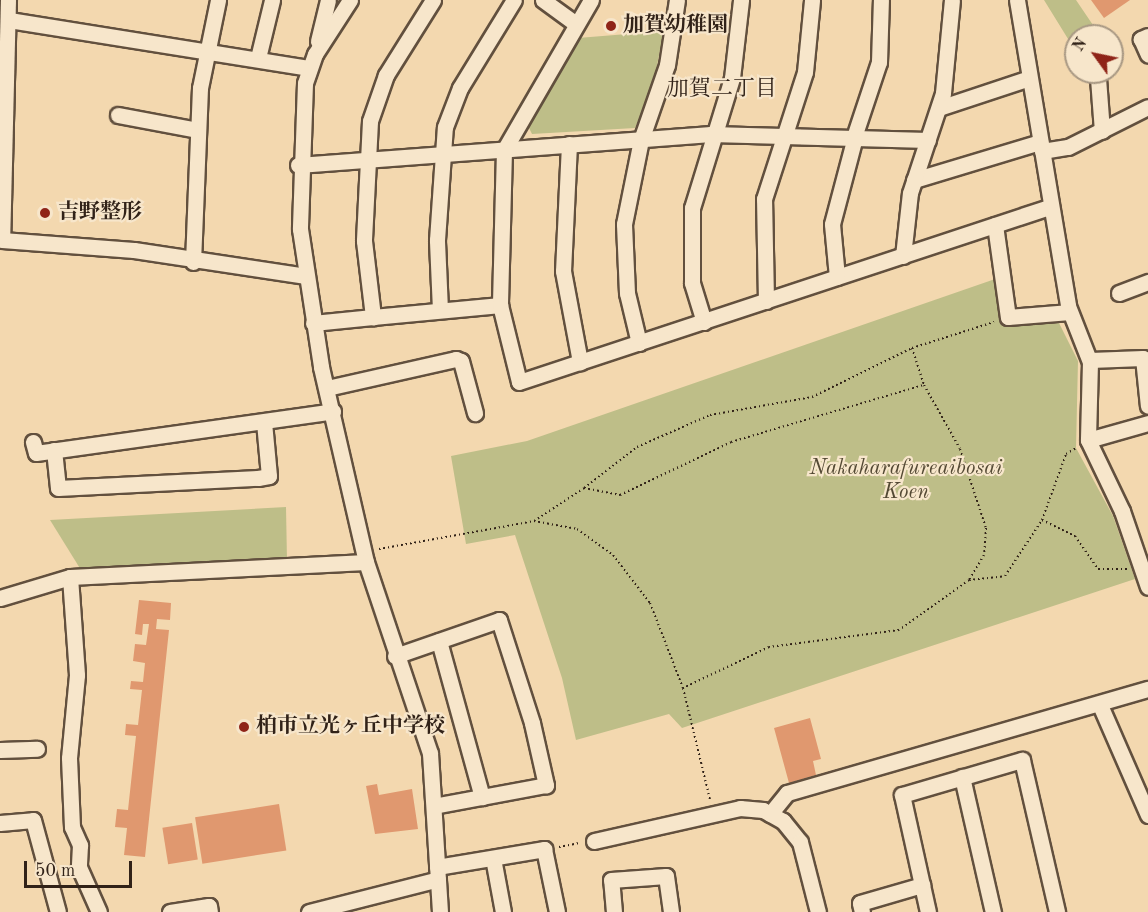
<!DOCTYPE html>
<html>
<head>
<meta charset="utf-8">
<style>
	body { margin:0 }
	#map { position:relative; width:1148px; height:912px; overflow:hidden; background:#f3d8af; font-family:"Old Standard TT","Noto Serif JP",serif }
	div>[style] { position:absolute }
	.green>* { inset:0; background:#bebe88 }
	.building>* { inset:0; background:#e0986f; transform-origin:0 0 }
	.path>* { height:2px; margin-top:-1px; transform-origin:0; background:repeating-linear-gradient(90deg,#312218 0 1.5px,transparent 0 4.5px) }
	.roads { filter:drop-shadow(2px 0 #62503e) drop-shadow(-2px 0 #62503e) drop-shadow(0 2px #62503e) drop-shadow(0 -2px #62503e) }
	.minor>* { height:15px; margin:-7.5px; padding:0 7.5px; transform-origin:7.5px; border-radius:7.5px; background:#f7e6cb }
	.dots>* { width:16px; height:16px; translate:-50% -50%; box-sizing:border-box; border:3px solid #f7e6cb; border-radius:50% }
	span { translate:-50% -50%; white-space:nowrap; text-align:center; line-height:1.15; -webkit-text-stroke:4.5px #f7e6cb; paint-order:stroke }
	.poi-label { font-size:21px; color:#312218; font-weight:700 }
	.left { translate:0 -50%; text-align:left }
	.park-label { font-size:21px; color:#544934; font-style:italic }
	.neighbourhood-label { font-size:22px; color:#312218 }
	.north { position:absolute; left:1064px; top:24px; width:60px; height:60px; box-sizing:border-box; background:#f7e6cb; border:2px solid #a89883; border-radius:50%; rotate:303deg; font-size:16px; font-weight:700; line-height:24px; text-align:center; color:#312218 }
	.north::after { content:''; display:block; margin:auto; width:21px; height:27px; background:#8f2418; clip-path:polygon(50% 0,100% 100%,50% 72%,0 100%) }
	.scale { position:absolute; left:24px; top:861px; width:108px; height:27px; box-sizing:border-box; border:3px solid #312218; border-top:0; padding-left:8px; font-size:18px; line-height:21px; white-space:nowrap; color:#312218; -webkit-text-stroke:4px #f7e6cb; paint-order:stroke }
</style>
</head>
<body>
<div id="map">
	<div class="green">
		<i style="clip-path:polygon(1044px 0,1076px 0,1097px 31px,1076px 36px,1073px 47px)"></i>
		<i style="clip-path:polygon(664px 31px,653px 85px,635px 128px,532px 134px,527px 124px,578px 38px)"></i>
		<i style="clip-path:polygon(998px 278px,1006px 326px,1059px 323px,1078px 361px,1076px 448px,1113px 516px,1135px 579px,682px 728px,669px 714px,576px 740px,562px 678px,515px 535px,466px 544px,451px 456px,527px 441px)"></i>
		<i style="clip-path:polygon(286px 507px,287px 561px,81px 570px,50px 520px)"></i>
	</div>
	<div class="building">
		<i style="clip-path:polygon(1091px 0,1130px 0,1104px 18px)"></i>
		<i style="clip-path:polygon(139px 600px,171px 603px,170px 620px,157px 619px,156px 629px,169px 630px,145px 857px,124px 855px,127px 828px,115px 827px,117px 809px,128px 810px,136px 736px,125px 735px,126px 724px,138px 725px,142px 690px,130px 689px,131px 681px,143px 682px,145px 663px,133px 661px,135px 644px,146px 645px,149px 624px,143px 624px,142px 635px,135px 634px)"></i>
		<i style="clip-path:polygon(810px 718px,821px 759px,813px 761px,816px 775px,789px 783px,774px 728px)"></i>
		<i style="clip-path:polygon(377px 784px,379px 795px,412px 789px,418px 829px,375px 834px,366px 786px)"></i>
		<i style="left:279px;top:804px;width:47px;height:85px;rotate:81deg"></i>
		<i style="left:192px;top:823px;width:37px;height:30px;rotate:81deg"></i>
	</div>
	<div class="path">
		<i style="left:912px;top:348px;width:39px;rotate:72deg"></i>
		<i style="left:584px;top:488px;width:67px;rotate:-37.7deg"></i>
		<i style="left:637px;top:447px;width:80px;rotate:-23.7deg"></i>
		<i style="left:710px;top:415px;width:104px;rotate:-10deg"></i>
		<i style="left:812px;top:397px;width:111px;rotate:-26.1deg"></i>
		<i style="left:912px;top:348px;width:86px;rotate:-17.6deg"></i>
		<i style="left:1042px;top:520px;width:37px;rotate:26deg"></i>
		<i style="left:1075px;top:536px;width:40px;rotate:55.1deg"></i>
		<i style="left:1098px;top:569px;width:29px"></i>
		<i style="left:534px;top:521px;width:60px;rotate:-33.4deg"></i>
		<i style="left:584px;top:488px;width:37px;rotate:11deg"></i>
		<i style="left:620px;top:495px;width:123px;rotate:-25.5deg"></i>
		<i style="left:731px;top:442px;width:201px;rotate:-16.5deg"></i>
		<i style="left:924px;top:385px;width:73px;rotate:60.6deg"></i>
		<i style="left:960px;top:449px;width:83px;rotate:71.8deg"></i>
		<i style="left:986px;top:528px;width:27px;rotate:94deg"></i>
		<i style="left:984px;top:555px;width:29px;rotate:121deg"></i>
		<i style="left:969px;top:580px;width:86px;rotate:144.5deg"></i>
		<i style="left:899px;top:630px;width:131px;rotate:172.5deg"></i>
		<i style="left:769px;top:647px;width:95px;rotate:154.5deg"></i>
		<i style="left:379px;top:549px;width:158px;rotate:-10.2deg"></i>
		<i style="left:534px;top:521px;width:44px;rotate:10.5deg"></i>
		<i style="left:577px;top:529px;width:44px;rotate:35.8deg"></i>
		<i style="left:613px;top:555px;width:61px;rotate:52.4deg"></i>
		<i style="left:650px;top:603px;width:91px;rotate:68.8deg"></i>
		<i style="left:683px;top:688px;width:115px;rotate:76.4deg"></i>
		<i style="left:969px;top:580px;width:36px;rotate:-6deg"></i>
		<i style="left:1005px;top:576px;width:67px;rotate:-56.5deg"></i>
		<i style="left:1042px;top:520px;width:70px;rotate:-70deg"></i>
		<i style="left:1066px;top:454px;width:12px;rotate:-31deg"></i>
		<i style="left:559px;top:847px;width:21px;rotate:-11deg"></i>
	</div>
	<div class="roads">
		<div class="minor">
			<i style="left:8px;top:0;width:240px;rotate:91.4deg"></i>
			<i style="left:2px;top:240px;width:132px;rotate:4.3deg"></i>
			<i style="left:134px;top:250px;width:174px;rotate:8.6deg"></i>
			<i style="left:350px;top:0;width:64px;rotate:122.9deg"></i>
			<i style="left:315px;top:54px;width:31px;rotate:109deg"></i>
			<i style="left:305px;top:83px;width:146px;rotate:92deg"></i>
			<i style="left:300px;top:229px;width:140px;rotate:81.3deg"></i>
			<i style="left:321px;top:367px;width:200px;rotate:77deg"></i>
			<i style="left:366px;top:562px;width:201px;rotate:71.5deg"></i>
			<i style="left:430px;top:753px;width:159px;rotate:86.4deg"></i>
			<i style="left:433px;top:0;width:89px;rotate:122.1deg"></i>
			<i style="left:386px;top:75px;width:49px;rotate:109.2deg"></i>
			<i style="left:370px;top:121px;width:120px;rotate:92.9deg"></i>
			<i style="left:364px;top:241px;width:77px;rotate:83.2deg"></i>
			<i style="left:373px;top:317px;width:128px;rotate:-5.4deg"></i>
			<i style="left:543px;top:0;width:41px;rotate:36deg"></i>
			<i style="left:591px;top:0;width:173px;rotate:120.1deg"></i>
			<i style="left:504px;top:150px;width:155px;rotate:91.5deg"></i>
			<i style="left:500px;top:305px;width:79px;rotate:76.1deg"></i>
			<i style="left:519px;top:382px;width:558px;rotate:-18.27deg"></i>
			<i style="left:1017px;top:0;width:310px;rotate:80.5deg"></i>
			<i style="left:1068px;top:306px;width:60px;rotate:68.6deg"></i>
			<i style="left:1090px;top:362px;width:78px;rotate:91.5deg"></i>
			<i style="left:1088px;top:440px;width:79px;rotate:64.4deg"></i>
			<i style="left:1122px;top:511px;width:80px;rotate:71.1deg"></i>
			<i style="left:9px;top:20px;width:303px;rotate:9.1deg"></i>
			<i style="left:1148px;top:36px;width:8px;rotate:157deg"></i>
			<i style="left:1141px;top:39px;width:17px;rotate:66deg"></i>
			<i style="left:318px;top:41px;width:42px;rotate:-76.3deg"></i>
			<i style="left:258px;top:58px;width:60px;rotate:-76.4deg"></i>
			<i style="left:1098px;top:78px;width:53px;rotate:85.7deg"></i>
			<i style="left:939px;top:108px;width:95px;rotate:-18.4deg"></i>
			<i style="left:118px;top:115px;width:81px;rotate:10.6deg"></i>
			<i style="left:854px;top:137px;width:79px;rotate:-71.6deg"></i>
			<i style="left:879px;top:62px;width:62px;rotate:-88.2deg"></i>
			<i style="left:569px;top:144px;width:127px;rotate:92.7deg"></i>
			<i style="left:563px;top:271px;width:93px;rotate:79.4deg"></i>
			<i style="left:1042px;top:151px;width:26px;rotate:-9deg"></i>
			<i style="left:1068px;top:147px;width:89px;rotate:-26.6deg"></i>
			<i style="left:298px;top:165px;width:414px;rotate:-4.3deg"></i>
			<i style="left:711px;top:134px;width:217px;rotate:1.6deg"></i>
			<i style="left:914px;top:180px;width:132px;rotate:-16.8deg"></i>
			<i style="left:995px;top:225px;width:93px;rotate:82deg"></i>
			<i style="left:1008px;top:317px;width:62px;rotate:-4.6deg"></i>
			<i style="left:903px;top:256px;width:63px;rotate:-83.7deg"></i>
			<i style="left:910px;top:193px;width:105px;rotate:-71.7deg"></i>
			<i style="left:943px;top:93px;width:93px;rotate:-84.5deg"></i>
			<i style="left:193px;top:262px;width:174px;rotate:-87.7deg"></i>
			<i style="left:200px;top:88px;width:90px;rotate:-78.4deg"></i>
			<i style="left:837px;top:277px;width:53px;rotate:-95.4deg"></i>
			<i style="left:832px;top:224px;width:90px;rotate:-75.2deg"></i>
			<i style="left:1119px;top:293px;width:31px;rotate:-21deg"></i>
			<i style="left:766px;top:301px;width:102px;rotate:-91.1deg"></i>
			<i style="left:764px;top:199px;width:133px;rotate:-72.1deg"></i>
			<i style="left:805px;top:72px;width:72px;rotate:-84.4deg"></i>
			<i style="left:440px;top:310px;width:70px;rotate:-92.5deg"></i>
			<i style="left:437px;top:240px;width:113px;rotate:-86deg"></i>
			<i style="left:445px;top:127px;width:42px;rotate:-69deg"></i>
			<i style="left:460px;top:88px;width:103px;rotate:-58.5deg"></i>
			<i style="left:704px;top:322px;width:41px;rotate:-107.1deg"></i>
			<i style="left:692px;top:283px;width:75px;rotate:-90deg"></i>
			<i style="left:692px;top:208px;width:136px;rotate:-72.9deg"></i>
			<i style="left:732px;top:78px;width:79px;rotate:-83.4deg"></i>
			<i style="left:313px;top:323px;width:60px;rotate:-5.7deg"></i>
			<i style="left:639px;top:343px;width:51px;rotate:-103.5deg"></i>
			<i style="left:627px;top:293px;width:69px;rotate:-92.5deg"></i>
			<i style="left:624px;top:224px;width:86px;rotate:-78.6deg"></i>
			<i style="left:641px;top:140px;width:79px;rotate:-70.9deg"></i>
			<i style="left:667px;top:65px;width:66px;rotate:-81.3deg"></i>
			<i style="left:1090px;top:360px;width:53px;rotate:-2.2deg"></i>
			<i style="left:1143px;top:358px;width:48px;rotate:84.1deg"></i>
			<i style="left:327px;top:388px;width:132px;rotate:-12.7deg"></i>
			<i style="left:456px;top:359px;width:5px;rotate:22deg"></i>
			<i style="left:461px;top:361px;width:54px;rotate:74.9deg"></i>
			<i style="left:1088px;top:440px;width:62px;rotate:-15.8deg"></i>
			<i style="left:33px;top:442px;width:11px;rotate:75deg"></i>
			<i style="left:36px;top:453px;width:300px;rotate:-8deg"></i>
			<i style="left:54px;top:450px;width:38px;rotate:84deg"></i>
			<i style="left:58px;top:488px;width:200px;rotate:-2.9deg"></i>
			<i style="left:258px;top:478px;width:11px;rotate:-10deg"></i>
			<i style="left:269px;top:476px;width:54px;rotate:-95.3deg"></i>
			<i style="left:70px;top:577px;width:98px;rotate:85.9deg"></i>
			<i style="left:77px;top:675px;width:83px;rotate:95.5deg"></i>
			<i style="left:69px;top:758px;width:69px;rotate:87.5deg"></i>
			<i style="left:72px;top:827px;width:20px;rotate:66deg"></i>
			<i style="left:80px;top:845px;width:22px;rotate:93deg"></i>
			<i style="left:79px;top:867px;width:49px;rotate:66deg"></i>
			<i style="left:0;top:598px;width:73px;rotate:-16.7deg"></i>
			<i style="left:70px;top:577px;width:296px;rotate:-2.9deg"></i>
			<i style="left:439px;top:641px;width:162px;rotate:74.6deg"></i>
			<i style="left:395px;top:656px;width:110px;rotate:-19.1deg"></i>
			<i style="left:499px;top:620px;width:108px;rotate:72.2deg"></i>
			<i style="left:532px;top:723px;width:64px;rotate:77.3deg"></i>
			<i style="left:546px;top:785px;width:114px;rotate:169.4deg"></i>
			<i style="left:1100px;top:705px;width:120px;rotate:66.4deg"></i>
			<i style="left:0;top:750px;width:37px;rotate:-2deg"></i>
			<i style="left:962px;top:777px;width:139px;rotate:77.1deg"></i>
			<i style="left:770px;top:814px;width:27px;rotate:-51deg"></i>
			<i style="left:787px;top:793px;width:376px;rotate:-16.1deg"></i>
			<i style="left:0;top:823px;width:33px;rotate:-5deg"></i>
			<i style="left:33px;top:820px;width:95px;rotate:74.8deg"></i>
			<i style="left:594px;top:841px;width:150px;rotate:-12.7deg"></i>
			<i style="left:740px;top:808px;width:23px;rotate:5deg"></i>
			<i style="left:763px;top:810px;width:23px;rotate:29deg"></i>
			<i style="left:783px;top:821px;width:27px;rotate:51deg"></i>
			<i style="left:800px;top:842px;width:72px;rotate:75.6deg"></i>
			<i style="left:493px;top:858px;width:55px;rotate:79.5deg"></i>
			<i style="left:437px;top:867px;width:109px;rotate:-9.5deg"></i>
			<i style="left:544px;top:849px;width:64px;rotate:78.3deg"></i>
			<i style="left:170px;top:912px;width:39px;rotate:-9deg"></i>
			<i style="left:209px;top:906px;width:6px;rotate:81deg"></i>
			<i style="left:309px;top:912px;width:133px;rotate:-14.3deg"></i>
			<i style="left:614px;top:912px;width:32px;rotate:-95deg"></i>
			<i style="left:611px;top:880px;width:55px;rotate:-4.2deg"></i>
			<i style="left:666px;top:876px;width:36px;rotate:82deg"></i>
			<i style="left:862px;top:912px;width:9px;rotate:-103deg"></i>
			<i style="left:860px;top:903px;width:65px;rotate:-16.2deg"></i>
			<i style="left:928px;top:912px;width:120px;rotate:-102.5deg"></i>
			<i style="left:902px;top:795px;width:125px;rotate:-16.3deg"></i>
			<i style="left:1022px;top:760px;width:156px;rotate:77deg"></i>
		</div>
	</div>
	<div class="dots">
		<i style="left:611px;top:26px;background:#8f2418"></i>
		<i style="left:45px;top:213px;background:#8f2418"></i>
		<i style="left:244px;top:727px;background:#8f2418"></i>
	</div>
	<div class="poi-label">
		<span class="left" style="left:623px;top:26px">加賀幼稚園</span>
		<span class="left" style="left:58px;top:213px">吉野整形</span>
		<span class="left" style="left:256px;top:727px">柏市立光ヶ丘中学校</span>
	</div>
	<div class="park-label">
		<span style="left:906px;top:481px">Nakaharafureaibosai<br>Koen</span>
	</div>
	<div class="neighbourhood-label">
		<span style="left:722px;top:90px">加賀二丁目</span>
	</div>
	<div class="north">N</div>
	<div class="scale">50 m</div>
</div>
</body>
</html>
